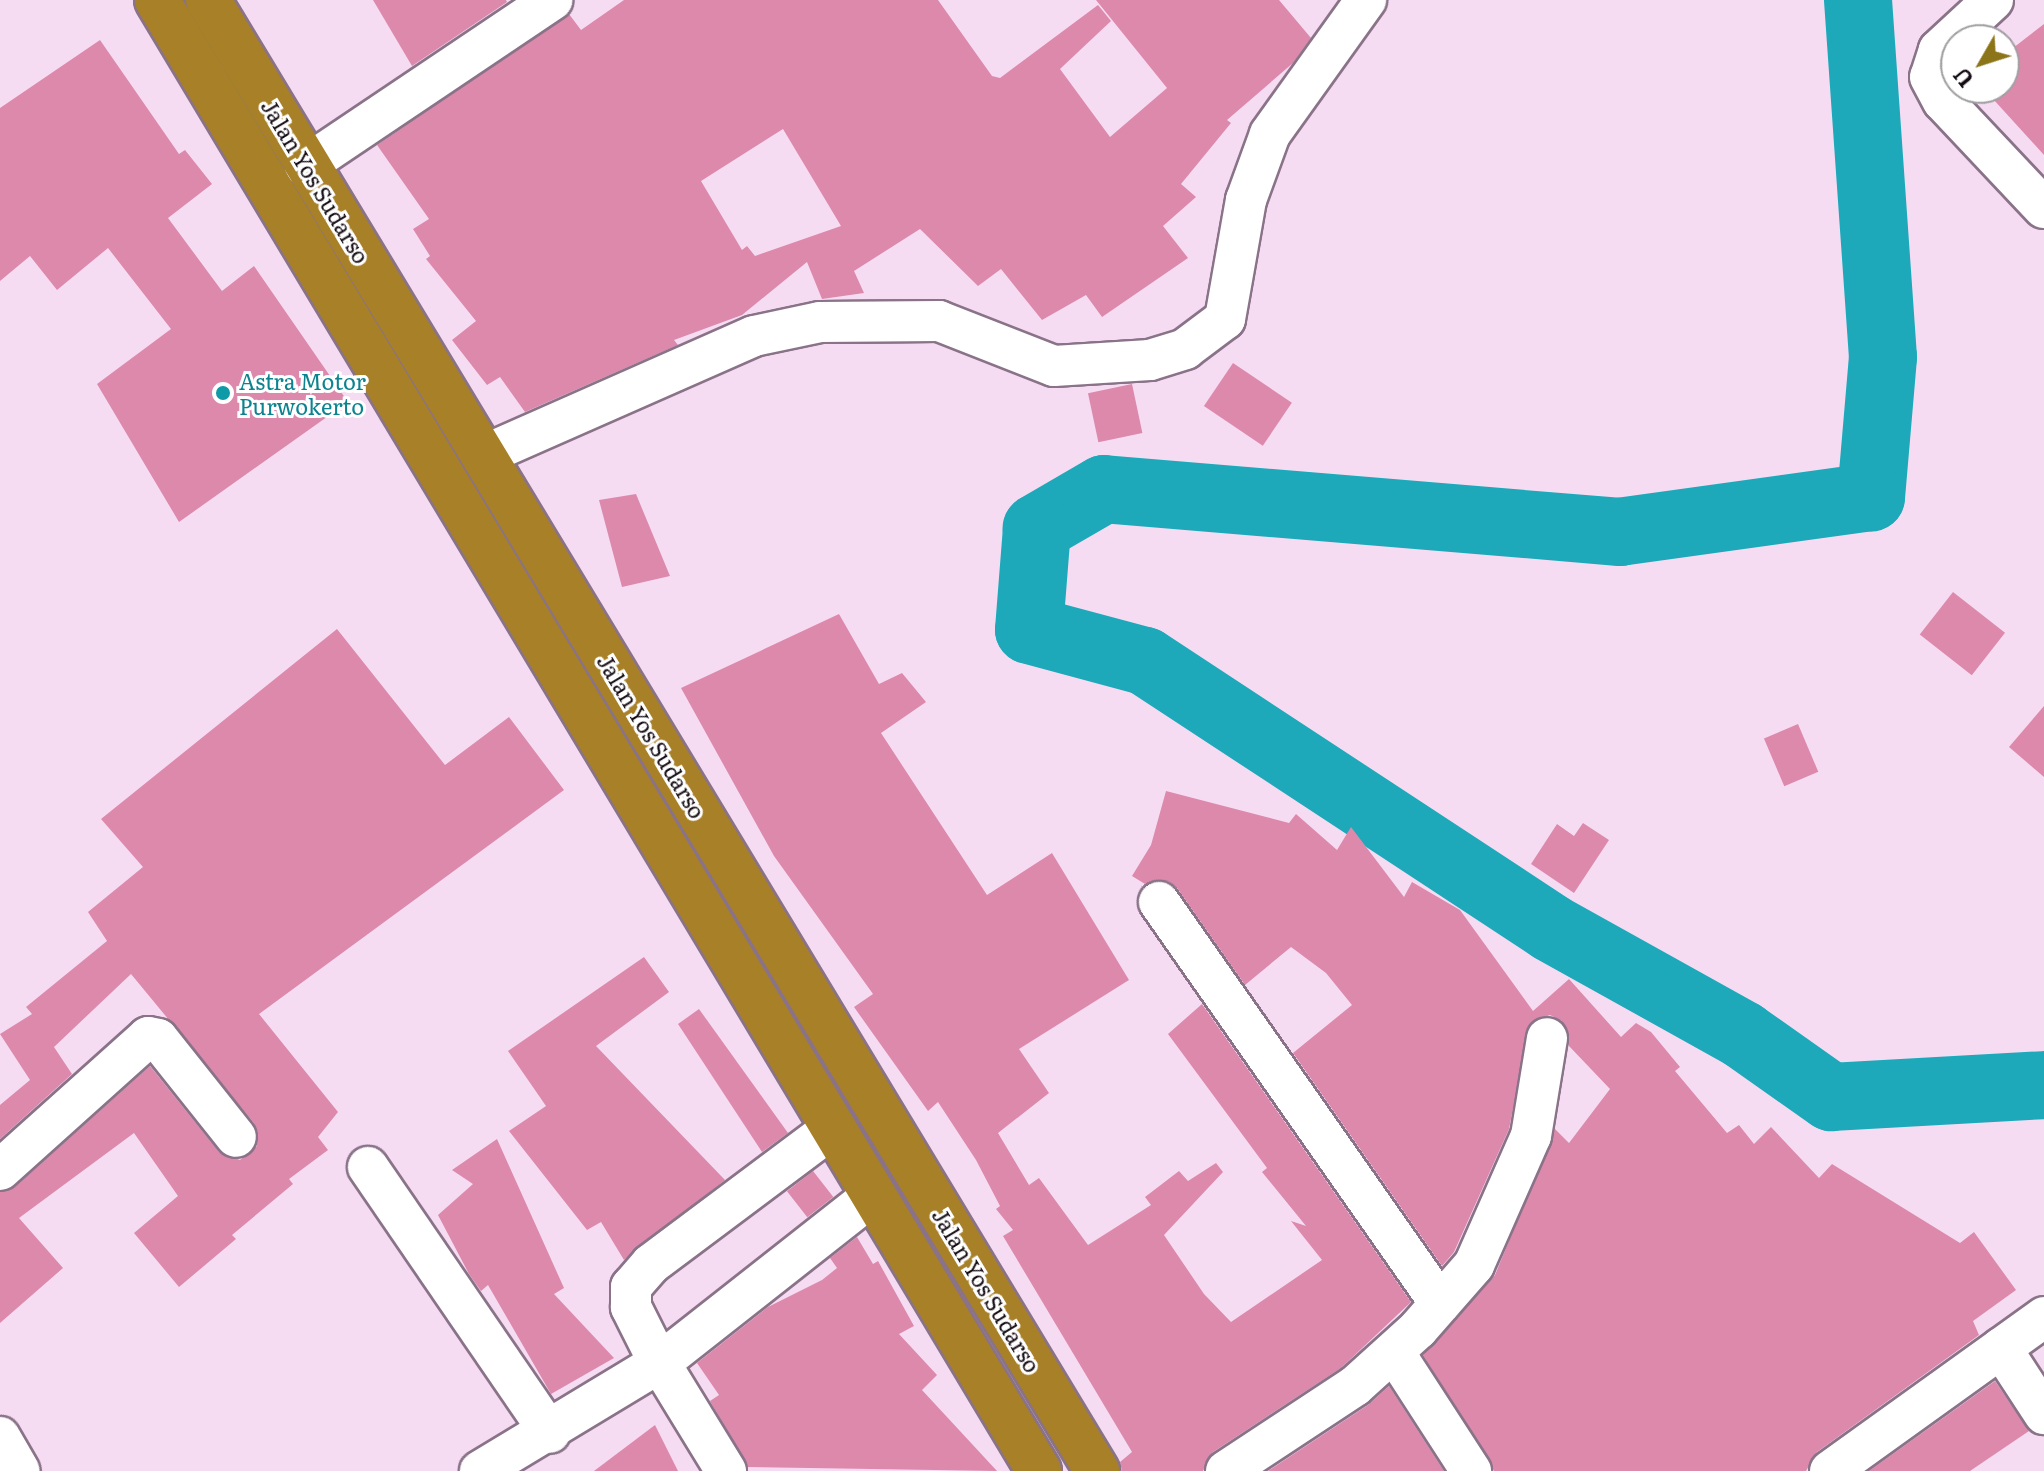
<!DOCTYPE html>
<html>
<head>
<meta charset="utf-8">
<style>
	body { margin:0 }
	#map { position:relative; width:2044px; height:1471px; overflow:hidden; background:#f6dcf3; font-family:Literata,serif }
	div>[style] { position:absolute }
	.river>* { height:68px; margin:-34px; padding:0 34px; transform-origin:34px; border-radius:34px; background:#1da9b9 }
	.building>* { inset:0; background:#dd89ac; transform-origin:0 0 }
	.roads { filter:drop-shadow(2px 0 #8a7388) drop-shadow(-2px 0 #8a7388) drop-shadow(0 2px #8a7388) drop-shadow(0 -2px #8a7388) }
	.minor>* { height:40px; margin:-20px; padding:0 20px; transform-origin:20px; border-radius:20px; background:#fff }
	.highway>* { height:44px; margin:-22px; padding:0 22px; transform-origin:22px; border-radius:22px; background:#a78027 }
	.dots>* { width:22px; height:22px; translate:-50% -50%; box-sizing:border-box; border:4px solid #fff; border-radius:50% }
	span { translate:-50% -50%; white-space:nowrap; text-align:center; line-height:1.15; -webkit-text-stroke:6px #fff; paint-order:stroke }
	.street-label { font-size:22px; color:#150c14 }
	.culture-label { font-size:22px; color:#0d838f }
	.left { translate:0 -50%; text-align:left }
	.north { position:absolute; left:1940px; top:24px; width:80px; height:80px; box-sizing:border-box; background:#fff; border:2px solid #a19ea1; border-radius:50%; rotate:231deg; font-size:22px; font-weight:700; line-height:32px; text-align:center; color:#150c14 }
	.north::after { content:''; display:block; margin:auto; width:28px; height:36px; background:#8c7519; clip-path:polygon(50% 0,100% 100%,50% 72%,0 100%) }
</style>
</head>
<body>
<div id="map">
	<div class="river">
		<i style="left:1858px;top:0;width:358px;rotate:86deg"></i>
		<i style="left:1883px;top:357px;width:141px;rotate:94.9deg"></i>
		<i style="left:1871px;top:497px;width:253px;rotate:172.1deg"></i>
		<i style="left:1620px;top:532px;width:518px;rotate:-175.24deg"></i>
		<i style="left:1104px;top:489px;width:78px;rotate:149.8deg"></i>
		<i style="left:1037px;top:528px;width:102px;rotate:94.5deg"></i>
		<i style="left:1029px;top:630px;width:120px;rotate:15deg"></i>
		<i style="left:1145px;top:661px;width:486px;rotate:33.3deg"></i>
		<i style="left:1551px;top:928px;width:220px;rotate:29.1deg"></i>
		<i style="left:1743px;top:1035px;width:108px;rotate:35.2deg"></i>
		<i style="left:1831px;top:1097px;width:213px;rotate:-3.2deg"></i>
	</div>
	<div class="building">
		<i style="clip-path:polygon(373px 0,506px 0,507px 2px,412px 66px)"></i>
		<i style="clip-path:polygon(evenodd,624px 0,938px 0,992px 76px,1000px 78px,1098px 5px,1111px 21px,1060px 69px,1110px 137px,1167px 88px,1096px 0,1279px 0,1311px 38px,1293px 63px,1227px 120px,1231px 123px,1181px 184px,1196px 197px,1163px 226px,1188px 258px,1102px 317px,1086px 295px,1042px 320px,1001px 269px,978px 286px,920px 229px,854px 271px,864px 293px,822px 299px,807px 262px,742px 315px,674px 340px,678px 345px,525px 412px,500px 377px,487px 385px,452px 340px,476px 321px,426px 259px,430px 256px,413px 229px,429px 219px,377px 145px,569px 14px,581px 30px,624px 0,783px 129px,841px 226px,755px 256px,747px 246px,742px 250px,701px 181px,783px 129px)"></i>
		<i style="clip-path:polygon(2044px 24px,2044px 155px,1983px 88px,2004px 88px,2004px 55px)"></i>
		<i style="clip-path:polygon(100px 40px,179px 154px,185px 150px,212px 184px,168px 218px,222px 291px,254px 266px,348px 402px,179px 522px,97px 384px,171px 329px,108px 248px,57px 290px,30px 256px,0 281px,0 108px)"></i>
		<i style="left:1233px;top:363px;width:71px;height:52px;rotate:34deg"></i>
		<i style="left:1132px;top:384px;width:50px;height:45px;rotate:78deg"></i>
		<i style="clip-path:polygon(636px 494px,670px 576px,622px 587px,599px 500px)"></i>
		<i style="left:1953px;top:592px;width:66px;height:54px;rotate:38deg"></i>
		<i style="clip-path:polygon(839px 614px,879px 684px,902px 673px,926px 702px,881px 733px,987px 895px,1052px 853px,1129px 980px,1019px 1049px,1049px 1093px,998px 1133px,1029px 1185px,1039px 1178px,1088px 1245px,1151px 1205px,1145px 1197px,1179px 1171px,1188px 1181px,1216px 1163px,1223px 1172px,1164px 1235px,1204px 1294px,1231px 1322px,1322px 1260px,1291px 1221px,1306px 1226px,1262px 1172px,1267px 1168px,1168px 1034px,1202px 1004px,1411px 1302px,1341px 1368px,1213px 1452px,1203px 1471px,1122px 1471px,1120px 1462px,1132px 1452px,1003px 1236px,1013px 1230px,996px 1209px,1000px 1206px,976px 1160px,938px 1102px,928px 1111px,854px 1007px,873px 994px,774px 856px,681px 688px)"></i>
		<i style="clip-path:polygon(337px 629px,445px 765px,509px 717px,564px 790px,259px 1014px,338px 1112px,318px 1137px,328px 1150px,289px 1179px,293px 1184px,232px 1235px,236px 1239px,179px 1287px,134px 1233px,178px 1196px,134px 1133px,19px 1218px,63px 1268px,0 1323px,0 1192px,15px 1187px,150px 1066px,219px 1152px,240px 1160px,257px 1146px,254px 1123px,131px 974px,54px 1047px,72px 1074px,0 1139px,0 1105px,30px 1080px,0 1034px,32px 1014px,26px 1007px,107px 941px,88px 912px,143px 867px,101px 819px)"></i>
		<i style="clip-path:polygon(2044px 706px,2044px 777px,2009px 747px)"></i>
		<i style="left:1798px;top:724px;width:52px;height:37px;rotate:67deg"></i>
		<i style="clip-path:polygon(1166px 791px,1289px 823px,1296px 814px,1337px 850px,1351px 827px,1404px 897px,1412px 882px,1460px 910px,1533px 1011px,1569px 979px,1621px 1037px,1636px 1023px,1651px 1032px,1680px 1067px,1675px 1071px,1727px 1133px,1739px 1125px,1754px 1144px,1771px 1127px,1819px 1178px,1832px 1164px,1960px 1243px,1974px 1232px,2016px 1290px,1973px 1321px,1979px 1335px,1817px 1452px,1806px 1471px,1494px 1471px,1423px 1355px,1495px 1275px,1555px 1129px,1569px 1143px,1610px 1089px,1569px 1046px,1562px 1021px,1550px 1015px,1530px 1023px,1509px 1129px,1454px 1252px,1442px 1266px,1293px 1053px,1352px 1005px,1326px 973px,1291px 947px,1245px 985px,1177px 888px,1168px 881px,1145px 884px,1132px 876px,1151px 845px)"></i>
		<i style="clip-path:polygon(1583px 823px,1609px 840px,1574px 893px,1531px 864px,1557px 824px,1574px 836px)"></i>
		<i style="clip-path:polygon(644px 957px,669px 992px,596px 1046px,725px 1180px,624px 1260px,601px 1222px,587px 1230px,509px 1131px,546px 1106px,508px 1051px)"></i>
		<i style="clip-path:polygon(699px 1009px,788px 1133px,762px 1152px,678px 1024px)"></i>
		<i style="clip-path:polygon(497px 1139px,564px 1288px,554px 1294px,614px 1358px,551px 1394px,488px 1285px,481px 1291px,469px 1274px,438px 1215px,473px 1184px,452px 1170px)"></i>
		<i style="left:813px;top:1171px;width:33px;height:33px;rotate:52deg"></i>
		<i style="clip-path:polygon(857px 1237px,873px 1264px,878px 1261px,914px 1326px,899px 1334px,937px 1375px,922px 1390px,997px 1471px,748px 1467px,710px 1401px,719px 1395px,697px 1363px,768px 1307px,822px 1280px,837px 1268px,830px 1258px)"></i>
		<i style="clip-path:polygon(1995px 1381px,2029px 1431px,1970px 1471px,1869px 1471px)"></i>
		<i style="clip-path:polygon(1389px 1386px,1444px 1471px,1268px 1471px,1368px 1405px)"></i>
		<i style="clip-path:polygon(655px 1425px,678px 1471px,594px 1471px)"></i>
	</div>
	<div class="roads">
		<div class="minor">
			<i style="left:1993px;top:0;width:74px;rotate:137.2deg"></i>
			<i style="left:1939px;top:50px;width:28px;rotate:108deg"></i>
			<i style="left:1930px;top:77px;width:27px;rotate:62deg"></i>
			<i style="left:1943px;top:101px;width:147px;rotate:46.7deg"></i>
			<i style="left:305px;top:166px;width:298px;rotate:-33.9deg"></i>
			<i style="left:482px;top:456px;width:297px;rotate:-23.8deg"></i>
			<i style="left:754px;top:336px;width:67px;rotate:-12deg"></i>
			<i style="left:820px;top:322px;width:119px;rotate:-0.5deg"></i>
			<i style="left:939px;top:321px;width:123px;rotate:21.4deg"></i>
			<i style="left:1054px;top:366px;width:96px;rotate:-3.6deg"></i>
			<i style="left:1150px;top:360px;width:37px;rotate:-17deg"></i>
			<i style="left:1185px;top:349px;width:50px;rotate:-36.9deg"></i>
			<i style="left:1225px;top:319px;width:121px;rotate:-80deg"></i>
			<i style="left:1246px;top:200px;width:70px;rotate:-70deg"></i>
			<i style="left:1270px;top:134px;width:165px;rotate:-54.4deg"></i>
			<i style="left:1159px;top:902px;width:490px;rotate:55deg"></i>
			<i style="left:368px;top:1167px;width:322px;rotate:55.6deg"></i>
			<i style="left:0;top:1170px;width:199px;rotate:-41.9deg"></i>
			<i style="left:148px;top:1037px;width:10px;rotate:11deg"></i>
			<i style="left:158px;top:1039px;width:125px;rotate:51.5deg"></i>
			<i style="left:2001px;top:1348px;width:79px;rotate:56.9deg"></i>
			<i style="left:1394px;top:1352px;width:142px;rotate:57.1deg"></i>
			<i style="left:0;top:1437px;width:39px;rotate:60deg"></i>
			<i style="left:480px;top:1471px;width:211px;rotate:-31.1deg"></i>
			<i style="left:661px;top:1362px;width:270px;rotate:-38.2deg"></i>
			<i style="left:726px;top:1471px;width:136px;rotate:-121.5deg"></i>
			<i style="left:655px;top:1355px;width:54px;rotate:-116.6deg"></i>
			<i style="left:631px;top:1307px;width:20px;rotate:-90deg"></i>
			<i style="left:631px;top:1287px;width:30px;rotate:-49deg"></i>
			<i style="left:651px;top:1264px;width:229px;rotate:-36.8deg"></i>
			<i style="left:1226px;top:1471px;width:154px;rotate:-33.4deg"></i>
			<i style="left:1355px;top:1386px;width:85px;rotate:-42.1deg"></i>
			<i style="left:1418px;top:1329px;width:85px;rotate:-48.8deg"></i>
			<i style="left:1474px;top:1265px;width:141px;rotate:-66.2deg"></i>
			<i style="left:1531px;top:1136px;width:99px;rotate:-80.7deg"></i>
			<i style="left:1830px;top:1471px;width:264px;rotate:-35.7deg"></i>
		</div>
		<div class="highway">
			<i style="left:157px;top:0;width:1715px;rotate:59.05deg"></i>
			<i style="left:208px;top:0;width:1719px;rotate:58.85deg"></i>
		</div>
	</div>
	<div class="dots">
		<i style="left:223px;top:393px;background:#0f9aa8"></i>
	</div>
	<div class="street-label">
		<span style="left:316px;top:181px;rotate:59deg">Jalan Yos Sudarso</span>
		<span style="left:652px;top:736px;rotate:59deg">Jalan Yos Sudarso</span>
		<span style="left:987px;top:1290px;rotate:59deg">Jalan Yos Sudarso</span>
	</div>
	<div class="culture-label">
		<span class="left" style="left:239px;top:393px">Astra Motor<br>Purwokerto</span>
	</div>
	<div class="north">U</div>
</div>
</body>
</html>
